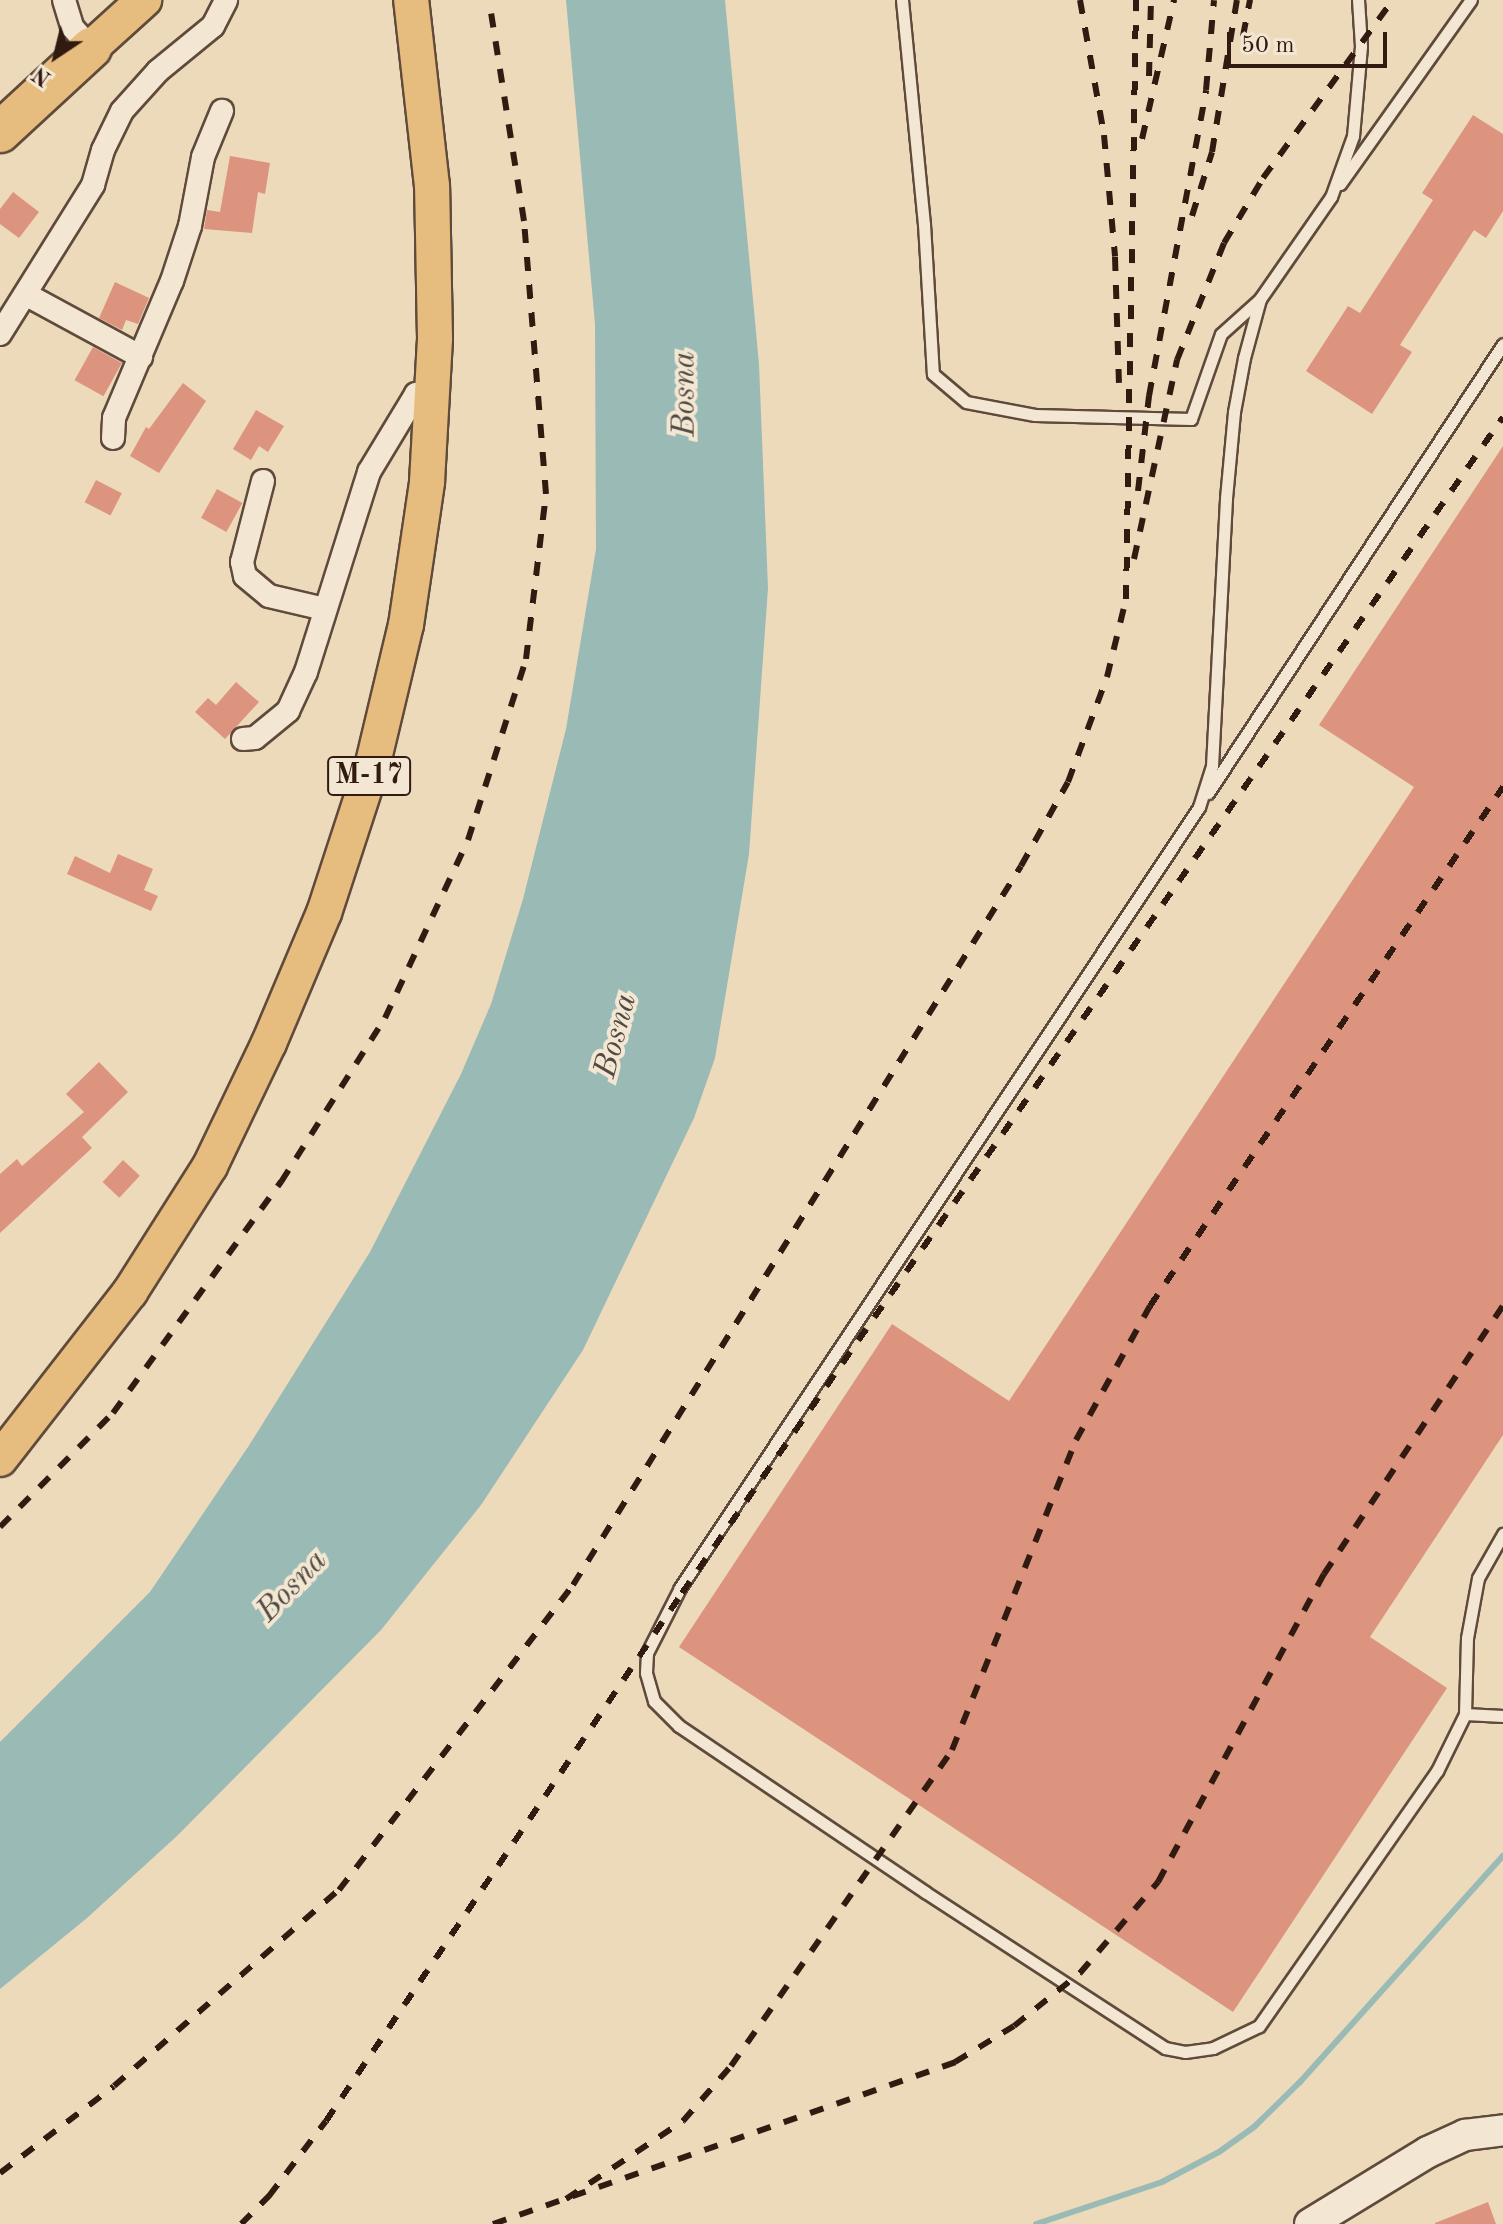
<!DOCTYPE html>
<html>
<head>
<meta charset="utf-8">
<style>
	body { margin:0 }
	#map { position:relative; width:1503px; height:2224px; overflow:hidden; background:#ecdabb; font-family:"Old Standard TT",serif }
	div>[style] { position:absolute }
	.water>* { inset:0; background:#9abab6 }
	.stream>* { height:6px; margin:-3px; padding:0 3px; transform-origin:3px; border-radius:3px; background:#9abab6 }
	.building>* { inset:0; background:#dc947f; transform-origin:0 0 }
	.roads { filter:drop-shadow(2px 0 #604a3b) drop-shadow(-2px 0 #604a3b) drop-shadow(0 2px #604a3b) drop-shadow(0 -2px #604a3b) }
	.service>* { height:11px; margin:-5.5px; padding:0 5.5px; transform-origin:5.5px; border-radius:5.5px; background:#f3e7d3 }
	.minor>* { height:22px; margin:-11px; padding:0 11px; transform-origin:11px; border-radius:11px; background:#f3e7d3 }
	.secondary>* { height:30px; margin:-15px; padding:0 15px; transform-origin:15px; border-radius:15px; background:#f3e7d3 }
	.primary>* { height:34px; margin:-17px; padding:0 17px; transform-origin:17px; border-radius:17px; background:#e6bd7e }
	.motorway>* { height:40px; margin:-20px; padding:0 20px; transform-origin:20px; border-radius:20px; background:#e6bd7e }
	.rail>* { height:6px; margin-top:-3px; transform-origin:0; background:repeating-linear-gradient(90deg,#311a10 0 14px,transparent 0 28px) }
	span { translate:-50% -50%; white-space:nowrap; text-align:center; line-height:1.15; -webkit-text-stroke:8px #f3e7d3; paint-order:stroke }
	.shield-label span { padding:2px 6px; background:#f3e7d3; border:2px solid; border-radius:6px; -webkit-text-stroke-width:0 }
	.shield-label { font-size:28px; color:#311a10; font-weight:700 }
	.water-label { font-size:32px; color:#504a42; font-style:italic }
	.north { position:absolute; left:16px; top:16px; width:80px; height:80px; -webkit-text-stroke:6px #f3e7d3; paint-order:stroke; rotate:215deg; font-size:22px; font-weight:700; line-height:32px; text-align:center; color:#311a10 }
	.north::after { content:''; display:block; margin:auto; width:28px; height:36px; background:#311a10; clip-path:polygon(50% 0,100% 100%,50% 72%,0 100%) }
	.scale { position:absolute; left:1227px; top:32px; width:160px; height:36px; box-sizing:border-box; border:4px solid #311a10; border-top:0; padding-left:10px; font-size:24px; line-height:28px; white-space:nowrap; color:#311a10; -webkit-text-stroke:6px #f3e7d3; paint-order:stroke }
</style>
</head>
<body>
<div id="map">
	<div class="water">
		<i style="clip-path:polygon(566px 0,725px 0,759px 364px,768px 588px,749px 854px,715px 1058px,694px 1118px,583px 1350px,481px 1505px,381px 1630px,178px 1835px,87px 1918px,0 1989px,0 1742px,150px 1592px,248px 1447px,370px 1252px,461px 1074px,491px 1004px,523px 899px,566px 729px,596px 549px,595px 324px)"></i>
	</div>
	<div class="stream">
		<i style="left:1036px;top:2224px;width:133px;rotate:-18.4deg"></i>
		<i style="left:1162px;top:2182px;width:64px;rotate:-27.8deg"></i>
		<i style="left:1219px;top:2152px;width:43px;rotate:-35.5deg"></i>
		<i style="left:1254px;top:2127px;width:64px;rotate:-44.4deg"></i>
		<i style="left:1300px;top:2082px;width:304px;rotate:-48.1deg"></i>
	</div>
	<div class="building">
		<i style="clip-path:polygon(1473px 115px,1503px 134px,1503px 211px,1486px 238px,1474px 230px,1400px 345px,1412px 352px,1372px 414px,1306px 371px,1348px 306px,1360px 313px,1433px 200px,1422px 193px)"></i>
		<i style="clip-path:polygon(230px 156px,270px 163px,265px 194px,258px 192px,252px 233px,204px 229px,207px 210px,220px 212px)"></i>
		<i style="clip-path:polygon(13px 192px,39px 212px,19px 238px,0 224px,0 209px)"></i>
		<i style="clip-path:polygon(115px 282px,149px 298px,138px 324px,126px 320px,122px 330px,99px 318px)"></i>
		<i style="left:93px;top:347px;width:33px;height:38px;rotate:29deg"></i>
		<i style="clip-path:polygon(183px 383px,206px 401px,159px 473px,130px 456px,146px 427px,149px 429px)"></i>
		<i style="clip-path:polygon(256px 410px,284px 426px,268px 452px,259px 446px,251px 460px,233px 449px)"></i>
		<i style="clip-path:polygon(1503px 446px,1503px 1435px,1370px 1637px,1447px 1688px,1233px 2012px,679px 1647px,892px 1324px,1009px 1401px,1414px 787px,1319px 725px)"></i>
		<i style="left:96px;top:480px;width:29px;height:25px;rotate:27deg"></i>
		<i style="left:217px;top:489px;width:29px;height:33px;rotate:29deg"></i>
		<i style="clip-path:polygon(236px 682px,259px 702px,225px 739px,195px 712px,208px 698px,216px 705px)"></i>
		<i style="clip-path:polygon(118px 854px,153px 869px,144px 890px,158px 896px,151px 911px,67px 874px,75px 856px,110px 873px)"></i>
		<i style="clip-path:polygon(99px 1062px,128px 1092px,82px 1137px,92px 1148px,0 1233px,0 1174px,17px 1159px,22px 1166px,84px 1112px,66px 1094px)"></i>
		<i style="left:123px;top:1160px;width:23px;height:30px;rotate:43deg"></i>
		<i style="clip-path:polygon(1488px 2202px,1496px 2224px,1435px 2224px,1435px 2223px)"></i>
	</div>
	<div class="roads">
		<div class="service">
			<i style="left:902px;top:0;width:225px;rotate:84.4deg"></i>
			<i style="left:924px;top:224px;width:150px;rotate:86.6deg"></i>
			<i style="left:933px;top:374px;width:43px;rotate:40.3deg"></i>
			<i style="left:966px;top:402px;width:70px;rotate:10.7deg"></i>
			<i style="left:1035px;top:415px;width:156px;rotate:1.5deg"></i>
			<i style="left:1191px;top:419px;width:90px;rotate:-70.6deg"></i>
			<i style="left:1221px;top:334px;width:52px;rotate:-41.9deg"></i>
			<i style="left:1260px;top:299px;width:124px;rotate:-55.2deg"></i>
			<i style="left:1331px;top:197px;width:65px;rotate:-70.2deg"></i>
			<i style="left:1353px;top:136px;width:90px;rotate:-84.9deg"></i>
			<i style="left:1361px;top:46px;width:46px;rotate:-93.7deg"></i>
			<i style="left:1340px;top:184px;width:226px;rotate:-54.6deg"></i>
			<i style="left:1260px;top:299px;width:61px;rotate:105.2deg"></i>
			<i style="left:1244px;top:358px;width:55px;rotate:100.5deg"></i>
			<i style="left:1234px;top:412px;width:87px;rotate:95.3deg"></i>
			<i style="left:1226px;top:499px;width:267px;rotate:93deg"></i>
			<i style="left:1212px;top:766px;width:43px;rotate:107.6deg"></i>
			<i style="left:1199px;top:807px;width:938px;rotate:123.61deg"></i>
			<i style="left:680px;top:1588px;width:73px;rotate:116.9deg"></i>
			<i style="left:647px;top:1653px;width:20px;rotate:93deg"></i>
			<i style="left:646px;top:1673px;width:29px;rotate:74deg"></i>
			<i style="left:654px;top:1701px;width:35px;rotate:45deg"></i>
			<i style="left:679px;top:1726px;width:297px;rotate:34deg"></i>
			<i style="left:925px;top:1892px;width:286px;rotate:33deg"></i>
			<i style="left:1165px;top:2048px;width:20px;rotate:11deg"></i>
			<i style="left:1185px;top:2052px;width:28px;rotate:-8deg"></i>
			<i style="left:1213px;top:2048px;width:51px;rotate:-25.6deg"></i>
			<i style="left:1259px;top:2026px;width:311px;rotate:-55.1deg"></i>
			<i style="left:1437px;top:1771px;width:64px;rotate:-63.8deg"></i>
			<i style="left:1465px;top:1714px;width:76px;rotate:-88.5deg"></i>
			<i style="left:1467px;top:1638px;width:61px;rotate:-79.6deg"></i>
			<i style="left:1478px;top:1578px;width:51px;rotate:-60.4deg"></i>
			<i style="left:1208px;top:793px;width:537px;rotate:-56.69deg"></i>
			<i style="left:1465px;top:1714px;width:38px;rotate:3deg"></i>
		</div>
		<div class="minor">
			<i style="left:64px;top:0;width:28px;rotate:73deg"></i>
			<i style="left:72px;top:27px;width:28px;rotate:48deg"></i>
			<i style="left:27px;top:295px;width:130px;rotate:28.5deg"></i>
			<i style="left:0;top:334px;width:176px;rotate:-58deg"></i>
			<i style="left:93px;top:185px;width:36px;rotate:-74deg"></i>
			<i style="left:103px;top:150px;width:43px;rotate:-64deg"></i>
			<i style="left:122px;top:111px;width:54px;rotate:-48deg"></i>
			<i style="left:158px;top:71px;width:71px;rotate:-39.3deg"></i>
			<i style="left:213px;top:26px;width:29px;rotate:-63deg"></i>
			<i style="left:113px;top:438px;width:20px;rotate:-87deg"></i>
			<i style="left:114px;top:418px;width:149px;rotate:-67.1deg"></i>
			<i style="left:172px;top:281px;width:58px;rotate:-71.9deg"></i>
			<i style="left:190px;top:226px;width:70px;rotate:-79.3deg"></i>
			<i style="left:203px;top:157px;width:50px;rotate:-67.6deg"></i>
			<i style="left:263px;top:481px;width:84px;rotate:104.5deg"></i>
			<i style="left:242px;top:562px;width:14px;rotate:78deg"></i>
			<i style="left:245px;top:576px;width:31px;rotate:40deg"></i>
			<i style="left:269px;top:596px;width:57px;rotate:13.1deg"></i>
			<i style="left:243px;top:739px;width:12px;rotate:-5deg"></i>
			<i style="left:255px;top:738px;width:43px;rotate:-39.3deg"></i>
			<i style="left:288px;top:711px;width:43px;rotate:-65.2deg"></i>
			<i style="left:306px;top:672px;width:210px;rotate:-72.5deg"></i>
			<i style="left:369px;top:472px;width:91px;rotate:-58.9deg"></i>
			<i style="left:416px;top:394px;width:16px;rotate:7deg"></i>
		</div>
		<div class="secondary">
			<i style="left:1310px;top:2224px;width:138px;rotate:-31.4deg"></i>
			<i style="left:1428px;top:2152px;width:41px;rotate:-24.7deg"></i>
			<i style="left:1465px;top:2135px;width:38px;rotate:-7deg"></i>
		</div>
		<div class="primary">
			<i style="left:91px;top:48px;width:72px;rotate:-42.2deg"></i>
			<i style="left:0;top:1459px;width:212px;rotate:-52.1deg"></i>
			<i style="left:130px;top:1292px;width:149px;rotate:-57.6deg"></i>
			<i style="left:210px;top:1166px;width:136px;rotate:-64.4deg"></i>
			<i style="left:269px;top:1043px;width:141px;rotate:-67.1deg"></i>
			<i style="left:324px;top:913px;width:158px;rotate:-71.9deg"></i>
			<i style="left:373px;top:763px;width:142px;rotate:-76.6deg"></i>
			<i style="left:406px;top:625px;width:145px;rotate:-81.6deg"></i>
			<i style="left:427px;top:482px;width:144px;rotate:-86.8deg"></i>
			<i style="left:435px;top:338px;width:152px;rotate:-91.1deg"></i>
			<i style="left:432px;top:186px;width:187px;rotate:-96.4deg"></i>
		</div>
		<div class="motorway">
			<i style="left:0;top:132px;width:124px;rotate:-42.7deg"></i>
		</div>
	</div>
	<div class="rail">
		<i style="left:1080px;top:0;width:137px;rotate:79.9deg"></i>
		<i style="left:1104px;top:135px;width:122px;rotate:84.8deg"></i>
		<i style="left:1115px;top:257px;width:126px;rotate:88.2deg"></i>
		<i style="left:1243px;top:36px;width:37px;rotate:-79deg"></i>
		<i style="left:1149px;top:76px;width:76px;rotate:-88.5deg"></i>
		<i style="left:1142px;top:139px;width:143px;rotate:-77deg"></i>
		<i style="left:1192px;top:216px;width:67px;rotate:-72.6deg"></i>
		<i style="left:1212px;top:152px;width:154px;rotate:-80.7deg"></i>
		<i style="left:1138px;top:491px;width:96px;rotate:-83.4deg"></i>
		<i style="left:1149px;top:396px;width:311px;rotate:-79.4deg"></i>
		<i style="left:1206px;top:90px;width:90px;rotate:-84.9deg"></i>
		<i style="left:1134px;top:559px;width:204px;rotate:-77.8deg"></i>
		<i style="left:1177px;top:360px;width:126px;rotate:-68.1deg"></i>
		<i style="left:1224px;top:243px;width:76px;rotate:-59deg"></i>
		<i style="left:1263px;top:178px;width:220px;rotate:-53.9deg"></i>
		<i style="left:0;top:1527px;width:161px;rotate:-45.3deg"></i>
		<i style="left:113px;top:1413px;width:286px;rotate:-54deg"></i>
		<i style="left:281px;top:1182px;width:194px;rotate:-57.6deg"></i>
		<i style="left:385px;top:1018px;width:196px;rotate:-65deg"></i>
		<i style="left:468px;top:840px;width:190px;rotate:-72.2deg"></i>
		<i style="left:526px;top:659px;width:166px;rotate:-83.1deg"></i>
		<i style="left:546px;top:494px;width:274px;rotate:-94.6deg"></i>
		<i style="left:524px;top:221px;width:224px;rotate:-99deg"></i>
		<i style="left:0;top:2173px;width:143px;rotate:-37.3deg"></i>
		<i style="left:114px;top:2086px;width:298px;rotate:-41.1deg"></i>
		<i style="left:339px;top:1890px;width:384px;rotate:-52.5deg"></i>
		<i style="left:573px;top:1585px;width:847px;rotate:-58.07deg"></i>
		<i style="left:1021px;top:866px;width:96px;rotate:-60.8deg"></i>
		<i style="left:1068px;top:782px;width:112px;rotate:-69.6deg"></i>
		<i style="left:1107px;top:677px;width:80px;rotate:-76.3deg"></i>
		<i style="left:1126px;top:599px;width:599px;rotate:-89.04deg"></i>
		<i style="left:566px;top:2199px;width:141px;rotate:-33.7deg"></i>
		<i style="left:683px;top:2121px;width:73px;rotate:-48.9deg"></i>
		<i style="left:731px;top:2066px;width:386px;rotate:-55deg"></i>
		<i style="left:952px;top:1750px;width:334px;rotate:-68.2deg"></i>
		<i style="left:1076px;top:1440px;width:153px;rotate:-61.1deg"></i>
		<i style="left:1150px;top:1306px;width:628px;rotate:-55.78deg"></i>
		<i style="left:241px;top:2224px;width:40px;rotate:-45deg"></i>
		<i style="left:269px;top:2196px;width:94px;rotate:-52.8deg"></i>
		<i style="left:326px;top:2121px;width:637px;rotate:-56.01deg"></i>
		<i style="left:682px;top:1593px;width:1434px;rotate:-55.08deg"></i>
		<i style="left:493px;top:2224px;width:490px;rotate:-19.3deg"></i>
		<i style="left:955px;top:2062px;width:69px;rotate:-31.4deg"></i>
		<i style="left:1014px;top:2026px;width:85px;rotate:-38.8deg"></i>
		<i style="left:1080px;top:1973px;width:120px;rotate:-49.4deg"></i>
		<i style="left:1158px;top:1882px;width:350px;rotate:-61.7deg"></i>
		<i style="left:1324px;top:1574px;width:322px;rotate:-56.3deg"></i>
	</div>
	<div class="shield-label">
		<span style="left:369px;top:776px">M-17</span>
	</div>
	<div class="water-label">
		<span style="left:686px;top:394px;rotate:-90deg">Bosna</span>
		<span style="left:617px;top:1036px;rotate:-75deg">Bosna</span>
		<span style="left:293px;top:1587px;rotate:-46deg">Bosna</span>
	</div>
	<div class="north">N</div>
	<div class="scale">50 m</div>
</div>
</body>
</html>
